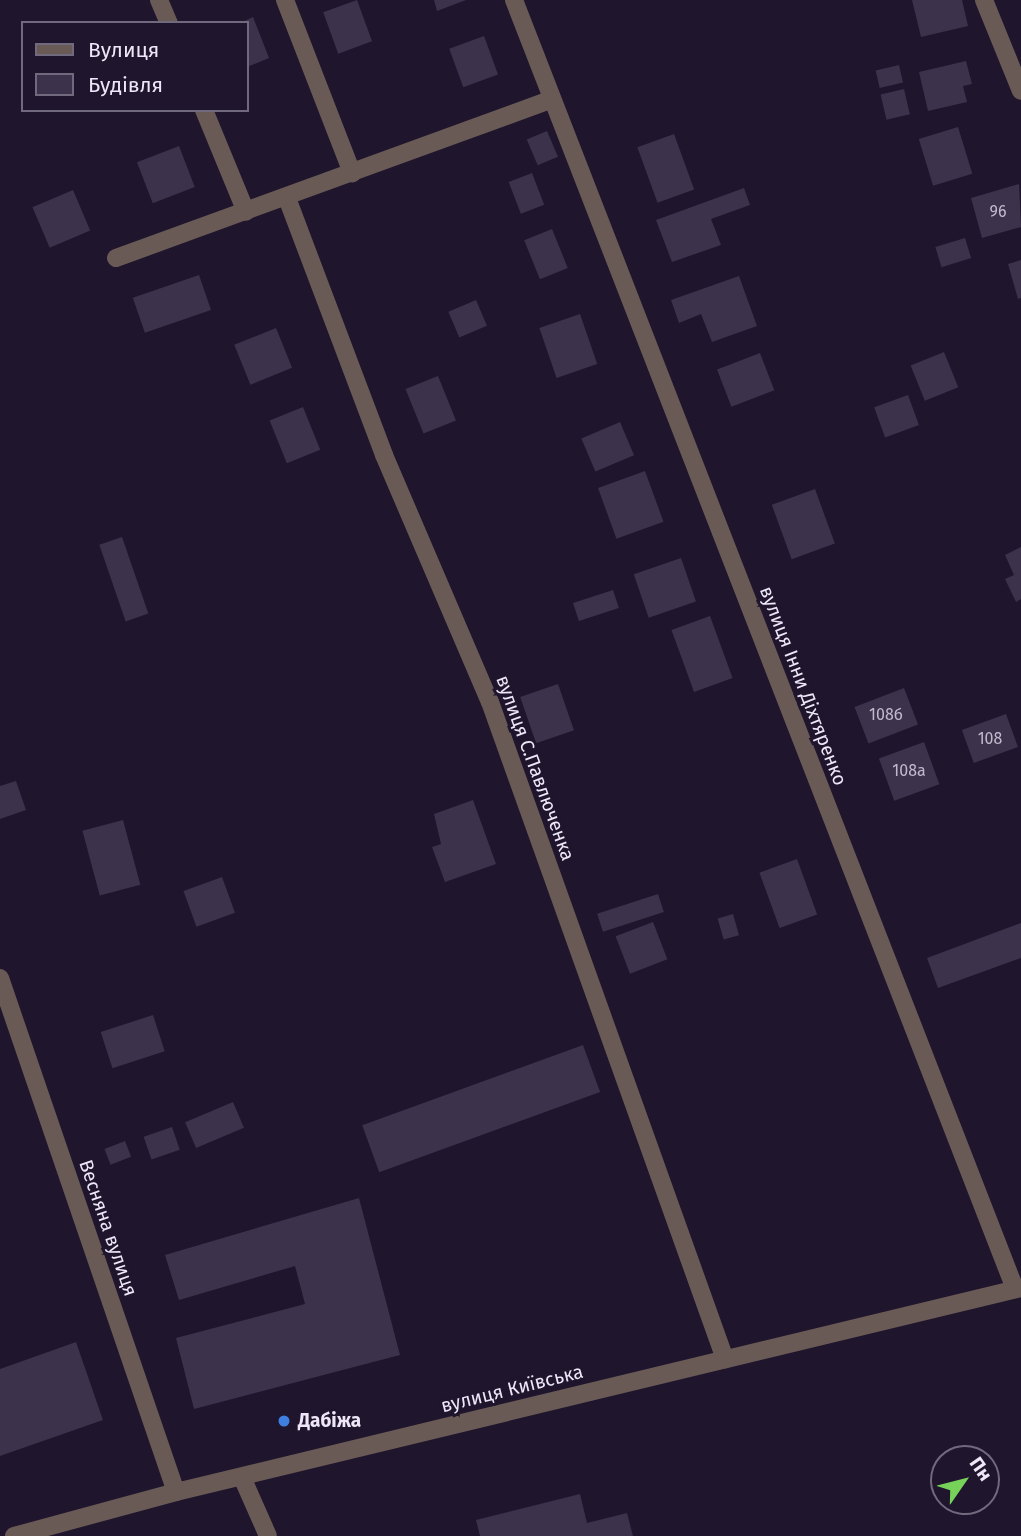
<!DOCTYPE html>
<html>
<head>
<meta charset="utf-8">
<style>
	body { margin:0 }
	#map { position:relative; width:1021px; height:1536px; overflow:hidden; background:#1f152c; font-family:"Fira Sans",sans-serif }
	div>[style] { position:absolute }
	.building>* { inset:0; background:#3c324b; transform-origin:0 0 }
	.minor>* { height:18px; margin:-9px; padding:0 9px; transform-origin:9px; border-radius:9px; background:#695a56 }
	.dots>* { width:19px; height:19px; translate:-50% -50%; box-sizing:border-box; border:4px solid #1f152c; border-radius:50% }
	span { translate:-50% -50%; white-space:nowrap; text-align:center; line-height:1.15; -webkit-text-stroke:6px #1f152c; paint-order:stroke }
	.number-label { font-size:16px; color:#c1bacd }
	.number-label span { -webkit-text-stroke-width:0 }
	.street-label { font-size:19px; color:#ede7f8 }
	.poi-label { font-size:19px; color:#ede7f8; font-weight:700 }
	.left { translate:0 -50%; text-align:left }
	.legend { position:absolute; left:21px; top:21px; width:228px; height:91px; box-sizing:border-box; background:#1f152c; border:2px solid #71697e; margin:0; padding:9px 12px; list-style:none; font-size:21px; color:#ede7f8 }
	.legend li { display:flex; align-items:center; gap:14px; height:35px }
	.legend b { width:35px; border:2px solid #71697e }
	.north { position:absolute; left:930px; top:1445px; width:70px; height:70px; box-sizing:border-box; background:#1f152c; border:2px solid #71697e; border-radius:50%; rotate:55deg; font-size:19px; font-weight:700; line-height:28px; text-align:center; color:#ede7f8 }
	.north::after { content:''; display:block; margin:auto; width:24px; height:32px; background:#77d25a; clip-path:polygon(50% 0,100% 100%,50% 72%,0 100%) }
</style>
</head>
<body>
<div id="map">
	<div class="building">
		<i style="left:357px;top:0;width:44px;height:36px;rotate:70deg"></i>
		<i style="clip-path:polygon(434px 0,466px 0,437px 11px)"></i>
		<i style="clip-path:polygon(912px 0,962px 0,968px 26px,921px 37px)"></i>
		<i style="clip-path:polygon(253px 17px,269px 58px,247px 67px,247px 23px,240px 23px)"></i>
		<i style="left:484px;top:36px;width:41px;height:37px;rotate:70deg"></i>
		<i style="clip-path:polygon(966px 61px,972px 84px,963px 86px,967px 102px,928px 111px,919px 72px)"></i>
		<i style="left:899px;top:65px;width:18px;height:24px;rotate:77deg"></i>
		<i style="left:904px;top:89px;width:26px;height:24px;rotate:77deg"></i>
		<i style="left:958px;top:127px;width:49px;height:41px;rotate:73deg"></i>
		<i style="left:547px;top:131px;width:28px;height:22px;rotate:67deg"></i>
		<i style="left:674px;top:134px;width:59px;height:39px;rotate:70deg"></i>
		<i style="left:179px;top:146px;width:44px;height:45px;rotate:69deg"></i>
		<i style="left:532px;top:173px;width:34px;height:25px;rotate:69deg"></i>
		<i style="clip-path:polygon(1019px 184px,1021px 227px,982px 238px,971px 198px)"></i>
		<i style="clip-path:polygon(744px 188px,750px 205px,711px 219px,721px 245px,672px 262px,656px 220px)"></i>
		<i style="left:73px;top:190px;width:44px;height:44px;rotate:67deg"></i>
		<i style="left:552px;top:229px;width:42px;height:30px;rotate:68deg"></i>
		<i style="left:965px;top:238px;width:21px;height:31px;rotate:73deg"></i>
		<i style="clip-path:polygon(1021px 260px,1021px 298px,1018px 299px,1008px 264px)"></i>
		<i style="left:199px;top:275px;width:37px;height:70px;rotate:71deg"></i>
		<i style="clip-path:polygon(739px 276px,757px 326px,712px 342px,701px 314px,679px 323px,671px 300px)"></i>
		<i style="left:476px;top:300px;width:28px;height:30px;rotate:67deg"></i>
		<i style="left:580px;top:314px;width:53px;height:43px;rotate:71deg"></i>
		<i style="left:276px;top:328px;width:43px;height:45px;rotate:68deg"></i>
		<i style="left:944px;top:352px;width:38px;height:36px;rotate:68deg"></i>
		<i style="left:760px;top:353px;width:40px;height:46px;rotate:69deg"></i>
		<i style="left:438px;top:376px;width:48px;height:35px;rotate:68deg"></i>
		<i style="left:908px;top:395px;width:32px;height:36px;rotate:70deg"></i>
		<i style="left:303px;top:407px;width:46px;height:36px;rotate:68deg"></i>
		<i style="left:620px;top:422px;width:36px;height:42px;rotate:67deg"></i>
		<i style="left:645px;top:471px;width:54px;height:50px;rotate:70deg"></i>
		<i style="left:815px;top:489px;width:58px;height:46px;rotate:70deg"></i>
		<i style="left:122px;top:537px;width:81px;height:24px;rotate:71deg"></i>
		<i style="clip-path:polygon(1021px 547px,1021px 599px,1016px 602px,1005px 579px,1014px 575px,1005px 555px)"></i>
		<i style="left:681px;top:558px;width:46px;height:50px;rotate:71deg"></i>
		<i style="left:613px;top:590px;width:19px;height:42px;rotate:72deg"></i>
		<i style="left:710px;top:616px;width:66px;height:41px;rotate:70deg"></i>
		<i style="left:558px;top:684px;width:49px;height:40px;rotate:71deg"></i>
		<i style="left:904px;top:688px;width:39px;height:53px;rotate:69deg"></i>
		<i style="left:1006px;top:714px;width:35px;height:47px;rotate:70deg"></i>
		<i style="left:924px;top:742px;width:45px;height:48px;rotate:70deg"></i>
		<i style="clip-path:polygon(16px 781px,26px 810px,0 819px,0 786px)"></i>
		<i style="clip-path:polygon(473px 800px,496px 864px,445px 882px,432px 847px,441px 844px,434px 814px)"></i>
		<i style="left:123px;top:820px;width:67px;height:42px;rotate:75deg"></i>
		<i style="left:797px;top:859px;width:59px;height:40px;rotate:70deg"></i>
		<i style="left:222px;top:877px;width:38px;height:41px;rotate:70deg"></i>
		<i style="left:658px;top:894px;width:19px;height:64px;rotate:72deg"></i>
		<i style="left:733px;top:914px;width:22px;height:16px;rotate:74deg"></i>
		<i style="left:653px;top:922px;width:40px;height:40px;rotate:69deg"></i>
		<i style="clip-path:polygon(1021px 923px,1021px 958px,938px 988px,927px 958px)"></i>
		<i style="left:153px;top:1015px;width:38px;height:55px;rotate:72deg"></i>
		<i style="left:583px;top:1045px;width:50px;height:235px;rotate:70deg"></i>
		<i style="left:233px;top:1102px;width:28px;height:52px;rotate:67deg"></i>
		<i style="left:172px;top:1127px;width:24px;height:30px;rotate:71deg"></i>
		<i style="left:125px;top:1141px;width:17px;height:22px;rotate:69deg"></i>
		<i style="clip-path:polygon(359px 1198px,400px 1355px,194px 1409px,176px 1338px,305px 1304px,295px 1266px,179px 1300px,165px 1255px)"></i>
		<i style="clip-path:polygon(76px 1342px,103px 1420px,0 1456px,0 1369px)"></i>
		<i style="clip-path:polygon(580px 1494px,587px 1523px,627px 1513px,633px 1536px,480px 1536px,476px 1520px)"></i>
	</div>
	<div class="minor">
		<i style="left:159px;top:0;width:25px;rotate:67deg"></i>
		<i style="left:285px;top:0;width:186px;rotate:68.8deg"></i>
		<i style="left:514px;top:0;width:1383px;rotate:68.76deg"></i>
		<i style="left:984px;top:0;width:98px;rotate:67.9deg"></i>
		<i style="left:204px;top:110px;width:110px;rotate:67.6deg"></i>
		<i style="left:287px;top:198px;width:275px;rotate:69.3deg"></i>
		<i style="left:384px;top:455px;width:269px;rotate:66.8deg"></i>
		<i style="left:490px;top:702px;width:698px;rotate:70.32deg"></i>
		<i style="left:116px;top:258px;width:464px;rotate:-20deg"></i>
		<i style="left:0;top:978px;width:543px;rotate:71.1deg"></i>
		<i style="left:242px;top:1477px;width:64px;rotate:66.2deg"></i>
		<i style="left:14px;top:1536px;width:168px;rotate:-15.2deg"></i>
		<i style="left:176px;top:1492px;width:869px;rotate:-13.57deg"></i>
	</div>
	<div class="dots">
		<i style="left:284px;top:1421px;background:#3f7fe0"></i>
	</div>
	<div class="number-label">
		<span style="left:998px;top:212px">96</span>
		<span style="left:886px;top:715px">108б</span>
		<span style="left:990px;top:739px">108</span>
		<span style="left:909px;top:771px">108а</span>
	</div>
	<div class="street-label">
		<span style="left:803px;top:686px;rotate:69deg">вулиця Інни Діхтяренко</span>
		<span style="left:535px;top:768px;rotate:70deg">вулиця С.Павлюченка</span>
		<span style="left:108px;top:1228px;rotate:71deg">Весняна вулиця</span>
		<span style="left:512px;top:1389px;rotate:-14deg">вулиця Київська</span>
	</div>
	<div class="poi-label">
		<span class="left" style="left:298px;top:1421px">Дабіжа</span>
	</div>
	<ul class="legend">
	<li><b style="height:9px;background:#695a56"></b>Вулиця</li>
	<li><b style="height:19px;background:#3c324b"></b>Будівля</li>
	</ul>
	<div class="north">Пн</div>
</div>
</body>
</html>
